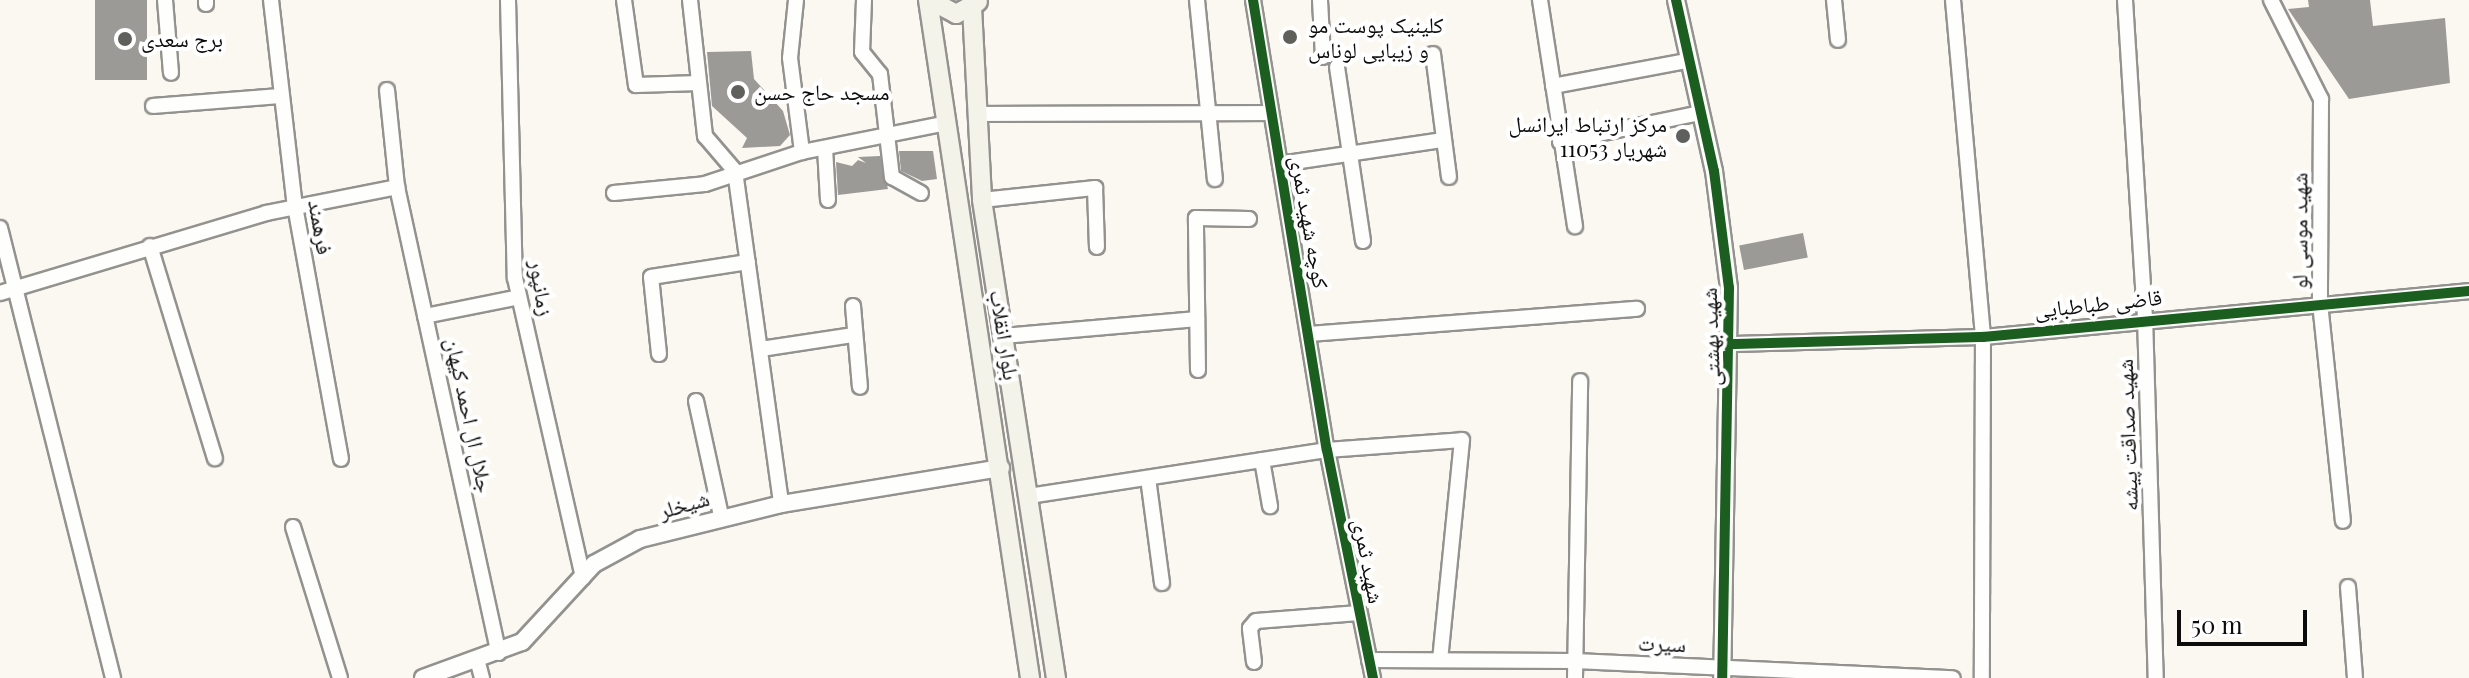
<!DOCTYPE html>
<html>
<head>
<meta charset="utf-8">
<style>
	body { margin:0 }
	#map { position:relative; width:2469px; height:678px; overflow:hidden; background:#faf8f0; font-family:"Playfair Display","Noto Naskh Arabic",serif }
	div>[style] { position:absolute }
	.building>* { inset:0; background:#9c9a96; transform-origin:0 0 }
	.roads { filter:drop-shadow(2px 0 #93928f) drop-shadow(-2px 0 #93928f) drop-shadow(0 2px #93928f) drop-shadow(0 -2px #93928f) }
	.minor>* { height:14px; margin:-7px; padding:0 7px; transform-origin:7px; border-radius:7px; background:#fefefd }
	.tertiary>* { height:16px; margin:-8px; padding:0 8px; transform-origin:8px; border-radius:8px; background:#fefefd }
	.secondary>* { height:18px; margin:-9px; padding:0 9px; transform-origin:9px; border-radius:9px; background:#f4f3e9 }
	.cycleway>* { height:10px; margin:-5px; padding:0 5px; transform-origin:5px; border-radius:5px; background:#1b5e20 }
	.dots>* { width:22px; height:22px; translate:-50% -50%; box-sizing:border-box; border:4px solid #fff; border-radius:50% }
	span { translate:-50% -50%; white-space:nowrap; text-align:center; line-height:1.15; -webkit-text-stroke:8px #fff; paint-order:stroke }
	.poi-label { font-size:22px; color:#0c0c0c }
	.left { translate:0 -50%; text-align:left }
	.right { translate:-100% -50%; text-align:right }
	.street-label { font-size:22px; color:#0c0c0c }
	.scale { position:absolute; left:2177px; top:610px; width:130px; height:36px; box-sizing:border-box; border:4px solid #0c0c0c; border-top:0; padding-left:10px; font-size:24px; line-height:28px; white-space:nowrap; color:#0c0c0c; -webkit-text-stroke:6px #fff; paint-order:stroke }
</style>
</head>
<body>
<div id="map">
	<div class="building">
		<i style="left:95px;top:0;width:52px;height:80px"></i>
		<i style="clip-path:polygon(2308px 0,2370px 0,2373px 26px,2445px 18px,2450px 83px,2349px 99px,2288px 9px,2309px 7px)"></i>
		<i style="clip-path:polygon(751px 51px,754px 79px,783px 111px,790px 135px,780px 146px,742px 148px,747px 138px,712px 106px,707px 52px)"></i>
		<i style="clip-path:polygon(899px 151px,933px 151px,937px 179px,922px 181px,901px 171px)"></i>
		<i style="clip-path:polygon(880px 156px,888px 189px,838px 195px,836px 162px,852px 166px,858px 160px,866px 163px,858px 157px)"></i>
		<i style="left:1803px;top:233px;width:25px;height:65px;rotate:79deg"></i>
	</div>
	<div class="roads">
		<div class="minor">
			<i style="left:165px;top:0;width:73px;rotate:85.3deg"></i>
			<i style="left:206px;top:0;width:4px;rotate:90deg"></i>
			<i style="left:271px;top:0;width:207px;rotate:83.4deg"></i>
			<i style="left:295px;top:206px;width:257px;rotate:79.7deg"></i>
			<i style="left:508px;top:0;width:278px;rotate:88.6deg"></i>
			<i style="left:515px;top:278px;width:307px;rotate:77.2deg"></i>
			<i style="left:624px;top:0;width:86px;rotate:82deg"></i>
			<i style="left:636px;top:85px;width:63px;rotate:-1.8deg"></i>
			<i style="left:690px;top:0;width:137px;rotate:83.7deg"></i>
			<i style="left:705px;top:136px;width:46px;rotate:49.4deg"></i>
			<i style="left:796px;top:0;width:58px;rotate:95.9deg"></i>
			<i style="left:790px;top:58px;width:95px;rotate:82.7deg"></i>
			<i style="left:864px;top:0;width:52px;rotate:92.2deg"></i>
			<i style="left:862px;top:52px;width:28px;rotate:51deg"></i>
			<i style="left:880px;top:74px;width:104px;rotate:83.4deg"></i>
			<i style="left:892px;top:177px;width:33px;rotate:29deg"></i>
			<i style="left:1197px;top:0;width:180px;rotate:84.3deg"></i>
			<i style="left:1253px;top:0;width:456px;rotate:80.7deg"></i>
			<i style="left:1327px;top:450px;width:233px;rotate:78.6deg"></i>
			<i style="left:1320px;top:0;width:57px;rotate:87deg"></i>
			<i style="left:1540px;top:0;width:229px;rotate:81.2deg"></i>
			<i style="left:1834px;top:0;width:40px;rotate:84.3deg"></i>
			<i style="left:1953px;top:0;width:338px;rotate:84.9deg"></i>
			<i style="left:1983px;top:337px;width:341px;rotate:90.2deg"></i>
			<i style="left:2125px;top:0;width:318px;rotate:86.4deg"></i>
			<i style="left:2145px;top:317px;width:361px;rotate:88.3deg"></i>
			<i style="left:2271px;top:0;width:111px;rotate:63.2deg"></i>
			<i style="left:2321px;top:99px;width:204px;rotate:90.3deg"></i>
			<i style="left:2320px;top:303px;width:219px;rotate:84deg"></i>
			<i style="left:1433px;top:54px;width:124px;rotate:82.6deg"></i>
			<i style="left:1337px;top:67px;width:176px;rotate:81.5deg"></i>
			<i style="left:1553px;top:86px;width:135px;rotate:-10.6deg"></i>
			<i style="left:387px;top:90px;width:98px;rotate:84.1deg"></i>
			<i style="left:397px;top:187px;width:477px;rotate:77.7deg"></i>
			<i style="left:153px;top:106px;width:127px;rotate:-4.5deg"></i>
			<i style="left:977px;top:114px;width:294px;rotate:-0.2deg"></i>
			<i style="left:1560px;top:142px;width:143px;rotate:-11.7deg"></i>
			<i style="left:825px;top:148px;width:52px;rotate:86.7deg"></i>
			<i style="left:1280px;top:164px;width:165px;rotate:-8.4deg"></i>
			<i style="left:735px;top:171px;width:336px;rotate:82.1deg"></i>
			<i style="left:614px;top:193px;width:91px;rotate:-5.6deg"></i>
			<i style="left:705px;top:184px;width:102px;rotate:-18.3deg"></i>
			<i style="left:802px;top:152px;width:148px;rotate:-11.3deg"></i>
			<i style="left:982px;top:200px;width:114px;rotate:-6.1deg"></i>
			<i style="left:1095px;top:188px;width:59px;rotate:88.1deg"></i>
			<i style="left:0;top:228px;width:464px;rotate:75.9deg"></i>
			<i style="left:150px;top:246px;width:222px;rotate:73deg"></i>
			<i style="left:0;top:293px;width:278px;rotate:-16.7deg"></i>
			<i style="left:266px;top:213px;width:134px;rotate:-11.2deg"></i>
			<i style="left:853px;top:306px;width:81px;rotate:85.1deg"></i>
			<i style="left:425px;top:316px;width:96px;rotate:-11.4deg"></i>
			<i style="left:1309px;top:334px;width:329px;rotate:-4.4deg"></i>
			<i style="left:1003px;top:336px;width:195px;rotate:-5deg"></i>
			<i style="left:1732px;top:344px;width:251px;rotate:-1.6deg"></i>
			<i style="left:1983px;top:337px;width:488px;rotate:-5.4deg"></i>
			<i style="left:761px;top:349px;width:94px;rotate:-8.6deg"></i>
			<i style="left:659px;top:354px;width:77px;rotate:-95.9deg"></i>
			<i style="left:651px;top:277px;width:98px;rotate:-8.8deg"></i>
			<i style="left:1198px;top:370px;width:152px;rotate:-90.8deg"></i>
			<i style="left:1196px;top:218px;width:53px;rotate:1.1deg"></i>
			<i style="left:696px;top:401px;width:118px;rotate:77.7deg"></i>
			<i style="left:1262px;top:460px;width:47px;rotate:80.1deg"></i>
			<i style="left:1148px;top:478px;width:106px;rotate:82.4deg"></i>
			<i style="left:1029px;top:496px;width:302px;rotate:-8.8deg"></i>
			<i style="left:1327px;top:450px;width:135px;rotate:-4.2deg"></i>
			<i style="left:1462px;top:440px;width:221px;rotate:95.7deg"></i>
			<i style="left:293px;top:527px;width:158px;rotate:72.7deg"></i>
			<i style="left:2348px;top:587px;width:91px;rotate:85.6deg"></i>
			<i style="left:1369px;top:660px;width:206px;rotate:0.3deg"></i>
			<i style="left:1575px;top:661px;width:378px;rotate:2.6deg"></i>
			<i style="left:1254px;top:662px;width:34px;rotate:-97deg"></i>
			<i style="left:1250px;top:628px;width:9px;rotate:-49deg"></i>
			<i style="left:1256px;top:621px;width:103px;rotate:-4.4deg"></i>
			<i style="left:478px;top:663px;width:16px;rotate:75deg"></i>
			<i style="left:1575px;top:678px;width:297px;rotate:-89deg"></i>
		</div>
		<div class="tertiary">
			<i style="left:1676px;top:0;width:175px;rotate:77.5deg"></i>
			<i style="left:1714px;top:171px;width:118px;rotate:82.7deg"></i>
			<i style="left:1729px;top:288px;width:390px;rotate:91deg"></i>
			<i style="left:423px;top:678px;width:105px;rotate:-20deg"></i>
			<i style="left:522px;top:642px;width:106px;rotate:-47.3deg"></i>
			<i style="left:594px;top:564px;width:52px;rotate:-28.5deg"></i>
			<i style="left:640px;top:539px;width:145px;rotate:-13.9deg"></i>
			<i style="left:781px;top:504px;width:223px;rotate:-9.3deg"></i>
		</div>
		<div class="secondary">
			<i style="left:928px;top:0;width:686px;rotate:81.44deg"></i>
			<i style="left:930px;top:0;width:30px;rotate:28deg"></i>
			<i style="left:956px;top:14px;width:25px;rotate:-29deg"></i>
			<i style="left:972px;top:7px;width:193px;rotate:87deg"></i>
			<i style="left:982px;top:200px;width:484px;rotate:81.2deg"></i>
		</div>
	</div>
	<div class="cycleway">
		<i style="left:1253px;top:0;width:456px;rotate:80.7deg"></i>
		<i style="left:1327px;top:450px;width:233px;rotate:78.6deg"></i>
		<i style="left:1676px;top:0;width:175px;rotate:77.5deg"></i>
		<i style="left:1714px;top:171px;width:118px;rotate:82.7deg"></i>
		<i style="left:1729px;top:288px;width:390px;rotate:91deg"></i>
		<i style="left:1732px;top:344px;width:251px;rotate:-1.6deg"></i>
		<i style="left:1983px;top:337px;width:488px;rotate:-5.4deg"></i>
	</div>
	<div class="dots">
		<i style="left:1290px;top:37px;background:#5f5f5c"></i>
		<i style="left:125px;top:39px;background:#5f5f5c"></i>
		<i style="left:738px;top:92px;background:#5f5f5c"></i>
		<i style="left:1683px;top:136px;background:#5f5f5c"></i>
	</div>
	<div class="poi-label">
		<span class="left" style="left:1308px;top:37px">کلینیک پوست مو<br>و زیبایی لوناس</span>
		<span class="left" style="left:141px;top:39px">برج سعدی</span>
		<span class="left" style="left:754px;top:92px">مسجد حاج حسن</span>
		<span class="right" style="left:1667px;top:136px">مرکز ارتباط ایرانسل<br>11053 شهریار</span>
	</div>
	<div class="street-label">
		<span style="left:1310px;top:222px;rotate:80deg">کوچه شهید ثمری</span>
		<span style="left:321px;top:227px;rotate:80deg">فرهمند</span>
		<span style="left:2299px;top:231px;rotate:-90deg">شهید موسی لو</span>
		<span style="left:542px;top:288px;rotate:81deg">زمانپور</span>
		<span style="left:2098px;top:303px;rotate:-6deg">قاضی طباطبایی</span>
		<span style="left:1005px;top:335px;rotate:81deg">بلوار انقلاب</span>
		<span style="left:1710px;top:337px;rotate:-92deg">شهید بهشتی</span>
		<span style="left:470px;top:415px;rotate:78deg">جلال ال احمد کیهان</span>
		<span style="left:2127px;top:435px;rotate:-92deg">شهید صداقت پیشه</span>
		<span style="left:684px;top:504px;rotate:-16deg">شیخلر</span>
		<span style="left:1369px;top:561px;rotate:79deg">شهید ثمری</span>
		<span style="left:1662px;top:643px;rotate:2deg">سیرت</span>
	</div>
	<div class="scale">50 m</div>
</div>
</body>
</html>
